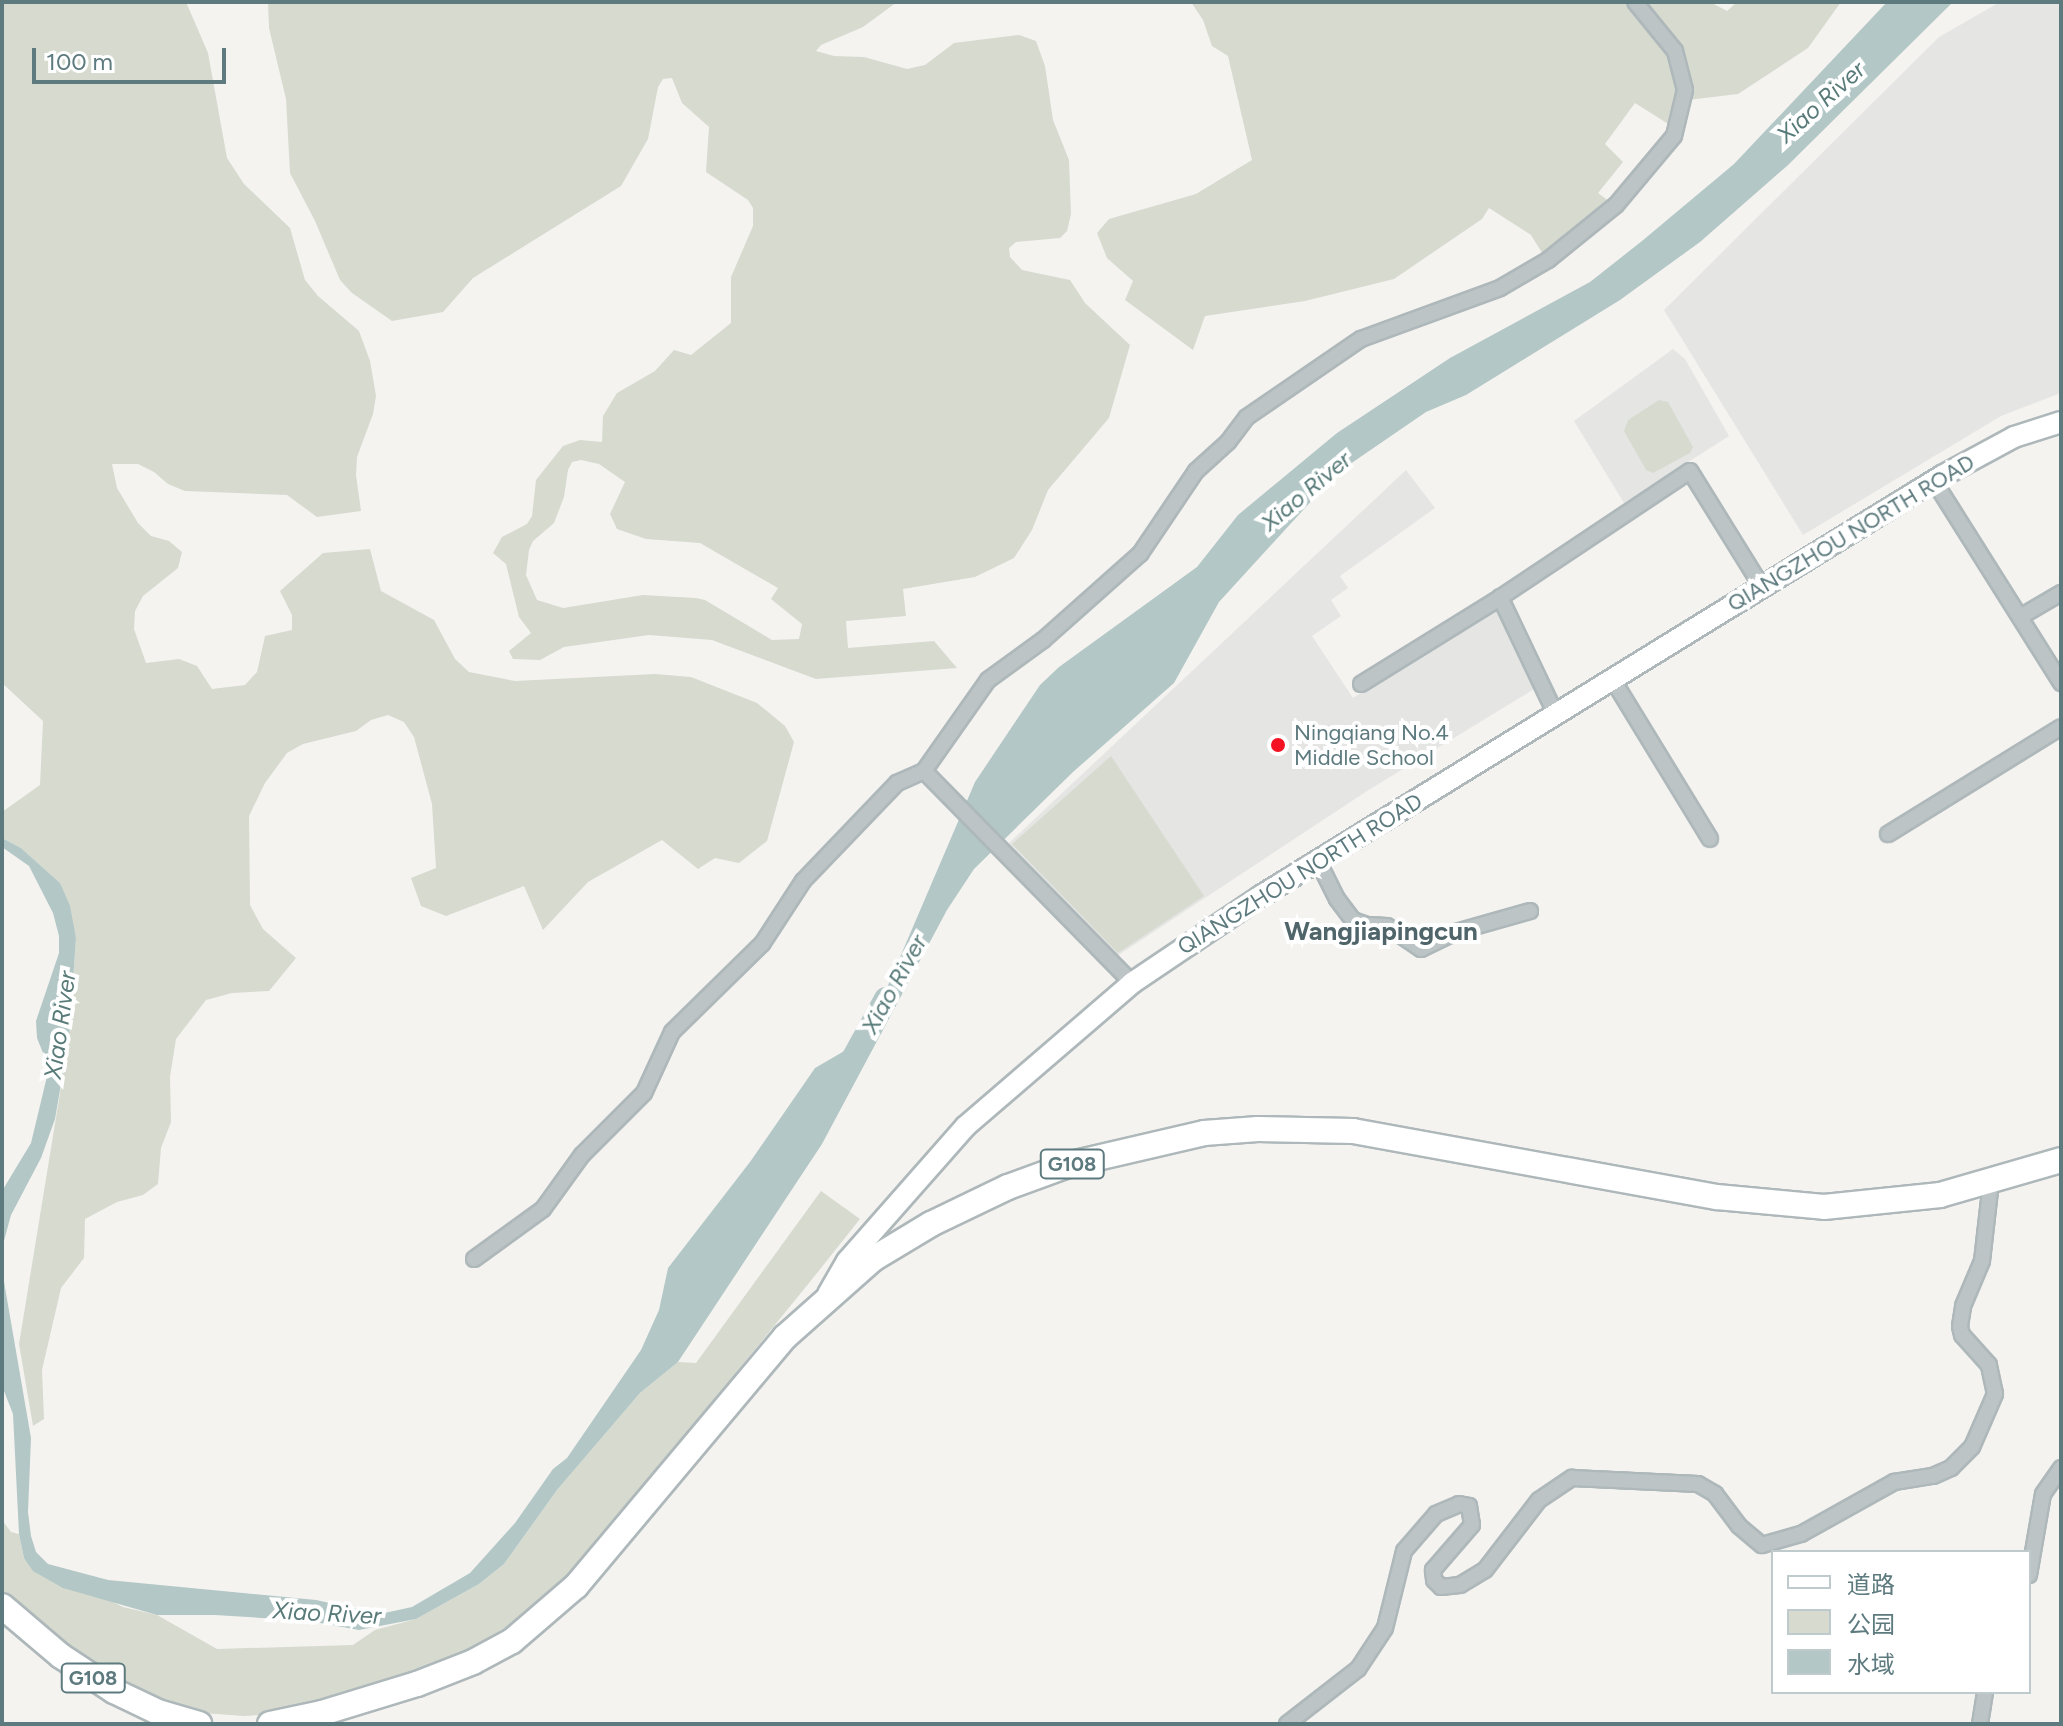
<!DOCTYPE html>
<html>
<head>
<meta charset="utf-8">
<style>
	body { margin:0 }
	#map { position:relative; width:2063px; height:1726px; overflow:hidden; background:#f5f3f0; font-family:Figtree,"Noto Sans SC",sans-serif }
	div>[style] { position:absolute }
	.built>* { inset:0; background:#e5e5e4 }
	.green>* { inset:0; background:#d6dacf }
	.water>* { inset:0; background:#b2c7c6 }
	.river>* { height:24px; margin:-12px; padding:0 12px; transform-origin:12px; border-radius:12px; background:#b2c7c6 }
	.roads { filter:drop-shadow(2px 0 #aeb8ba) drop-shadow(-2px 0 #aeb8ba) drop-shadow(0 2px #aeb8ba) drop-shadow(0 -2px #aeb8ba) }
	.minor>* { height:14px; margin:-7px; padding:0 7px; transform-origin:7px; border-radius:7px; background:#bcc4c5 }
	.secondary>* { height:20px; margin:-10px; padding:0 10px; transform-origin:10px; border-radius:10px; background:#fff }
	.trunk>* { height:24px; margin:-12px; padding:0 12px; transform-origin:12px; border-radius:12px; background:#fff }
	.dots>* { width:22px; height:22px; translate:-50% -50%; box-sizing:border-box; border:4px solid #fff; border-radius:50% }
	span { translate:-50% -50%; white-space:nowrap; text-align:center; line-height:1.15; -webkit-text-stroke:8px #fff; paint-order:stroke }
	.shield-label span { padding:2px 6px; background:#fff; border:2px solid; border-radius:6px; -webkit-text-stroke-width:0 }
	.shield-label { font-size:20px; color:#5d7a7e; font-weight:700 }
	.street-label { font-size:22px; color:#5d7a7e }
	.poi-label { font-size:22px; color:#5d7a7e }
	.left { translate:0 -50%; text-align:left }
	.water-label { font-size:24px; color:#587b79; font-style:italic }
	.quarter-label { font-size:26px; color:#4f6569; font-weight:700 }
	.frame { position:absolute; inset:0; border:4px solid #5d7a7e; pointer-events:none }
	.legend { position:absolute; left:1771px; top:1550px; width:260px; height:144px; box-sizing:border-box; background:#fff; border:2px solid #becacb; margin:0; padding:10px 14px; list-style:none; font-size:24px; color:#5d7a7e }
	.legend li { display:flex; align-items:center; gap:16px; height:40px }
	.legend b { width:40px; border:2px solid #becacb }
	.scale { position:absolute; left:32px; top:48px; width:194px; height:36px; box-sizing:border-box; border:4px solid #5d7a7e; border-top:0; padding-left:10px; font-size:24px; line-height:28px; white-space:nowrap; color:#5d7a7e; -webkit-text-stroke:6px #fff; paint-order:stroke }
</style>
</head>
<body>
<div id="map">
	<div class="built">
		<i style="clip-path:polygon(2000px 2px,2061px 2px,2061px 393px,2001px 416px,1803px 535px,1664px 310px,1939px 37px)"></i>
		<i style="clip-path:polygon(1673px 349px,1685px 359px,1729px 436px,1624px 503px,1574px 421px)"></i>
		<i style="clip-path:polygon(1406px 470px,1435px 508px,1340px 576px,1348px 588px,1331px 600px,1341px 616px,1312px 636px,1353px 698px,1495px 605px,1536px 688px,1367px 791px,1117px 956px,1009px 843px)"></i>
	</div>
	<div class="green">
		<i style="clip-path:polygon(2px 2px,186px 2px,208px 53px,227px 158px,244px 184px,290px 228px,305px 280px,318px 296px,359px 331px,370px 361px,376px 396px,373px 414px,357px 457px,356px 475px,361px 511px,317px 517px,287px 495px,185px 491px,168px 484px,154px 472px,138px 464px,112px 464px,117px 488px,138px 523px,151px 536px,169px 541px,182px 552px,178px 568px,143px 596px,135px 611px,134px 629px,146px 663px,179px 659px,197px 666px,212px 689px,245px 685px,257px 672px,265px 636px,292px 630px,292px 615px,280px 591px,323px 553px,370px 549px,381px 591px,434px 620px,455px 659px,469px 672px,515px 681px,655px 674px,691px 677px,757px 703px,785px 726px,794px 742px,767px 841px,739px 863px,715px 858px,698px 869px,662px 840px,588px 882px,543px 930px,524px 886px,446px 916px,421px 906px,411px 878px,436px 868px,432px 804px,414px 737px,404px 722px,388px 715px,371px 720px,356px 731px,303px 744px,287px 753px,265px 783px,249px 816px,250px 905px,263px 929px,296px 958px,269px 991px,232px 993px,206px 1000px,176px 1039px,170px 1077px,171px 1122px,161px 1148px,158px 1184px,143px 1195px,117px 1202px,85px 1219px,84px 1258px,61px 1288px,42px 1370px,44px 1419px,33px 1426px,19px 1344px,69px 1038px,76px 938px,60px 883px,21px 848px,2px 838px,2px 812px,40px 785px,43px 721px,2px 683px)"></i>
		<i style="clip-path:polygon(evenodd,268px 2px,897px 2px,863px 27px,821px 45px,816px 51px,834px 56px,864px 57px,907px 69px,925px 65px,954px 43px,1019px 35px,1036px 41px,1045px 66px,1053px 120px,1069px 160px,1071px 214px,1067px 231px,1060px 238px,1016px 242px,1009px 248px,1010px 257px,1022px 270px,1070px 280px,1085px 303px,1130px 345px,1109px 418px,1048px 490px,1032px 530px,1014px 558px,975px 577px,903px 589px,906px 616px,846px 621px,848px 648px,934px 641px,957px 668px,816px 679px,712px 640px,649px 635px,564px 647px,540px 660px,513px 659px,509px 651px,531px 633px,519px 617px,506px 564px,493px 553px,502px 537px,527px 524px,532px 516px,536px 480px,563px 446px,580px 440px,602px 442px,603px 416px,617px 393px,655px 371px,674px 350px,691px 355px,731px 323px,731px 277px,753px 226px,753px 208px,748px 200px,706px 172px,709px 127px,682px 103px,672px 78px,663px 79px,658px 87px,648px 139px,621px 186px,473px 278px,443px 312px,392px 321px,352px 293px,340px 280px,315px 221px,290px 173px,286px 99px,269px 28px,268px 2px,581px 460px,599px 464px,625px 482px,610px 514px,617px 529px,646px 539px,700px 543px,778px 588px,771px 599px,802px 624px,799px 639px,772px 640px,705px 600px,696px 598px,643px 595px,563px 608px,537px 600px,526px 575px,529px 550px,533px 541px,554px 523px,564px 497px,568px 470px,572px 462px,581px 460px)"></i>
		<i style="clip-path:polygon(1191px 2px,1626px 2px,1670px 55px,1679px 77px,1680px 107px,1673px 127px,1635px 103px,1605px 144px,1623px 162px,1598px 193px,1610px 202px,1544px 256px,1531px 235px,1489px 208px,1482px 219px,1394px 279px,1305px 301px,1205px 316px,1193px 350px,1125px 300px,1133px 281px,1107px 258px,1097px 233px,1109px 219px,1196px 194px,1252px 160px,1228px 56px,1212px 46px,1203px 20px)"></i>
		<i style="clip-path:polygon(1643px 2px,1710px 2px,1727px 11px,1737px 2px,1841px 2px,1808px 48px,1738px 94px,1688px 100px,1683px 57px)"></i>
		<i style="clip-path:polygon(1659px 400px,1668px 402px,1693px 447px,1690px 453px,1653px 473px,1646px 470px,1624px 431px,1628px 420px)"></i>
		<i style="clip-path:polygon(1111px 756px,1204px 896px,1118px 953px,1012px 844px)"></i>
		<i style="clip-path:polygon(821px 1191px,860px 1219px,809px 1283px,571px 1575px,533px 1611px,434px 1670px,274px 1714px,244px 1716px,190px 1712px,161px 1703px,97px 1669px,2px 1591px,2px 1520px,11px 1532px,19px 1534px,24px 1558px,123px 1607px,157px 1615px,217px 1649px,353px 1645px,375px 1630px,416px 1619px,479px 1584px,504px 1564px,557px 1490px,640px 1393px,678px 1362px,696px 1363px)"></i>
	</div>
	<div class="water">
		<i style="clip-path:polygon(1887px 2px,1953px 2px,1787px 166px,1700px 242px,1620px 300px,1466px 395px,1426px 412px,1337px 473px,1219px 602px,1174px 683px,1073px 772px,974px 869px,947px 910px,822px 1144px,678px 1362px,640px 1393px,557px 1490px,504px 1564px,479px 1584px,416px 1619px,359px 1630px,309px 1621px,215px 1615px,157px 1615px,63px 1588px,33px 1571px,24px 1558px,19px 1534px,13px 1414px,2px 1386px,2px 1270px,31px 1438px,28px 1512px,31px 1536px,36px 1552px,48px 1564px,108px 1580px,316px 1600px,380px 1614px,412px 1607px,470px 1573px,515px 1523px,553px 1469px,567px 1458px,641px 1350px,659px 1310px,668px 1268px,750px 1162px,815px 1068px,865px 1039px,975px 782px,1040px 685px,1059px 667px,1197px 567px,1238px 515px,1337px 433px,1450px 358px,1590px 282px,1642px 241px,1734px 164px)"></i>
		<i style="clip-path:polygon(2px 838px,21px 848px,60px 883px,70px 906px,76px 938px,69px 1038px,55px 1119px,41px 1158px,11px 1215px,2px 1248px,2px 1191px,31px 1143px,49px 1068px,37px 1038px,36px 1021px,59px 953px,59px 936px,53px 913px,29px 866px,2px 847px)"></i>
	</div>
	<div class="river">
		<i style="left:848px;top:1068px;width:79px;rotate:-61.2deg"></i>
	</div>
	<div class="roads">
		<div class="minor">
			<i style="left:1934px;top:481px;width:239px;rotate:57.8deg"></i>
			<i style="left:1500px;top:597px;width:131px;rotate:64.6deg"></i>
			<i style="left:2020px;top:617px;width:48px;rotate:-30.3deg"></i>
			<i style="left:1613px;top:680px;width:186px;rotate:58.6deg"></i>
			<i style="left:1361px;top:684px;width:158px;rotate:-31.8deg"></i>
			<i style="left:1495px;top:601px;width:234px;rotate:-33.7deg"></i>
			<i style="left:1690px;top:471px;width:137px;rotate:58.2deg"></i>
			<i style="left:924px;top:771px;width:297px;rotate:45.5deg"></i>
			<i style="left:1888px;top:834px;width:203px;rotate:-31.7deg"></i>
			<i style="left:1318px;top:861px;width:42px;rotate:63.4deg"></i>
			<i style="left:1337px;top:899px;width:26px;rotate:53deg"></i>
			<i style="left:1353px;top:920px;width:15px;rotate:20deg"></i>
			<i style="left:1367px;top:925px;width:20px;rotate:3deg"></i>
			<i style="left:1387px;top:926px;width:41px;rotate:34.1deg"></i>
			<i style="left:1421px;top:949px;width:39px;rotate:-26deg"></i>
			<i style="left:1456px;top:932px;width:77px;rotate:-15.8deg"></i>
			<i style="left:474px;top:1259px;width:85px;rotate:-35.9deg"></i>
			<i style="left:543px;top:1209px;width:67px;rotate:-54.2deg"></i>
			<i style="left:582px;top:1155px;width:88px;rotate:-45deg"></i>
			<i style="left:644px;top:1093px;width:67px;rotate:-65.3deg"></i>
			<i style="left:672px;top:1032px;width:126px;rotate:-44.4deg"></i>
			<i style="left:762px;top:944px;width:75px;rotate:-56.9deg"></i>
			<i style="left:803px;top:881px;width:136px;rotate:-46.2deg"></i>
			<i style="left:897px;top:783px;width:30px;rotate:-24deg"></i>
			<i style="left:924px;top:771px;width:111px;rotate:-54.9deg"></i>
			<i style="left:988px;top:680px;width:68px;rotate:-36deg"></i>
			<i style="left:1043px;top:640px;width:130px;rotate:-41.6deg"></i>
			<i style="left:1140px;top:554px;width:100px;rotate:-56deg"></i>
			<i style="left:1196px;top:471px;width:43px;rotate:-42.2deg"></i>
			<i style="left:1228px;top:442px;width:31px;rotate:-53deg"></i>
			<i style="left:1247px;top:417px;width:138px;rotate:-34.4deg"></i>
			<i style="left:1361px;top:339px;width:148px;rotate:-20.1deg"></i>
			<i style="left:1500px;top:288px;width:56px;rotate:-30.3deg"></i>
			<i style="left:1548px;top:260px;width:87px;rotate:-39deg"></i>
			<i style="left:1616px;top:205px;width:90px;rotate:-50deg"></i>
			<i style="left:1674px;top:136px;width:47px;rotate:-76.6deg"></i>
			<i style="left:1685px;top:90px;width:40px;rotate:-104.4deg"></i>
			<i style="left:1675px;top:51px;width:63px;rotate:-129.2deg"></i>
			<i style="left:2029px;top:1575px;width:82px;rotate:-80.2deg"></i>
			<i style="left:2043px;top:1494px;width:32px;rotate:-55deg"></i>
			<i style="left:1287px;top:1724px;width:90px;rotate:-37.8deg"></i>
			<i style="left:1358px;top:1669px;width:49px;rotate:-56.6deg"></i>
			<i style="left:1385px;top:1628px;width:79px;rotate:-76.1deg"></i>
			<i style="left:1404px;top:1551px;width:49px;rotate:-49.1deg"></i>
			<i style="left:1436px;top:1514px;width:25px;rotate:-23deg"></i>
			<i style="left:1459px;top:1504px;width:10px;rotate:11deg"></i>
			<i style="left:1469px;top:1506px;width:19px;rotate:81deg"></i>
			<i style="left:1472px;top:1525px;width:60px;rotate:130.9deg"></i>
			<i style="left:1433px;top:1570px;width:10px;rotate:84deg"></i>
			<i style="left:1434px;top:1580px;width:10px;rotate:45deg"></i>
			<i style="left:1441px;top:1587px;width:19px;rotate:-6deg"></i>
			<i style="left:1460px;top:1585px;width:29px;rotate:-31deg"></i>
			<i style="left:1485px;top:1570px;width:88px;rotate:-52.4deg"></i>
			<i style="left:1539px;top:1500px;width:40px;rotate:-34deg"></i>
			<i style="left:1572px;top:1478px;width:126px;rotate:2.7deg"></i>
			<i style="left:1698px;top:1484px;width:20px;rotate:30deg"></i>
			<i style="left:1715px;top:1494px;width:40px;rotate:53deg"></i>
			<i style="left:1739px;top:1526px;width:30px;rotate:40deg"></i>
			<i style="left:1762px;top:1545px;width:41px;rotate:-15.8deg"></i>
			<i style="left:1801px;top:1534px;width:107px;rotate:-29.2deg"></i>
			<i style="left:1894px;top:1482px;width:39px;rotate:-9deg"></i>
			<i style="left:1933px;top:1476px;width:20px;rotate:-24deg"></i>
			<i style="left:1951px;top:1468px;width:30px;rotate:-45deg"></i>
			<i style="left:1972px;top:1447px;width:58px;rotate:-66.5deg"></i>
			<i style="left:1995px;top:1394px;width:30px;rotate:-102deg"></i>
			<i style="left:1989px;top:1365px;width:40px;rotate:-132deg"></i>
			<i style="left:1962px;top:1335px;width:9px;rotate:-103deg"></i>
			<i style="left:1960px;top:1326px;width:20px;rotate:-81deg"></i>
			<i style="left:1963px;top:1306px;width:49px;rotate:-67.1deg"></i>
			<i style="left:1982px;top:1261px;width:80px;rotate:-83.5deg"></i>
			<i style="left:1980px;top:1724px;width:32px;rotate:-81deg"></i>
		</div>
		<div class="secondary">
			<i style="left:828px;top:1294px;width:38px;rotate:-60deg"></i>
			<i style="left:847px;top:1261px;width:180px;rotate:-48.6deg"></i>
			<i style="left:966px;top:1126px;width:219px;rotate:-40.7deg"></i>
			<i style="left:1132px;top:983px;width:156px;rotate:-34deg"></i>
			<i style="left:1261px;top:896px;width:800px;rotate:-31.66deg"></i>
			<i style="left:1942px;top:476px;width:82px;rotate:-28.4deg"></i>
			<i style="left:2014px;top:437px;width:49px;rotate:-17.7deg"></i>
		</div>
		<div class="trunk">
			<i style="left:2px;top:1606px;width:77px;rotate:40.3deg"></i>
			<i style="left:61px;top:1656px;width:64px;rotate:33.4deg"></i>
			<i style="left:114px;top:1691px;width:49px;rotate:25.5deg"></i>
			<i style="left:158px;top:1712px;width:43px;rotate:16.3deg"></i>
			<i style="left:270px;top:1724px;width:53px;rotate:-11.9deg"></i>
			<i style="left:322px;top:1713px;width:99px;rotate:-17deg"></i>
			<i style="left:417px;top:1684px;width:60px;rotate:-21.4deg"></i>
			<i style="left:473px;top:1662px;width:44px;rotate:-28.3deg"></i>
			<i style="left:512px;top:1641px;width:84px;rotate:-40.7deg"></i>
			<i style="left:576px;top:1586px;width:325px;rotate:-50deg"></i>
			<i style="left:785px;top:1337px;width:118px;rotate:-41.6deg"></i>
			<i style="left:873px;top:1259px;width:68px;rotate:-31.1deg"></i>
			<i style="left:931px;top:1224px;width:85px;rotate:-25.7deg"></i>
			<i style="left:1008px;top:1187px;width:67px;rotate:-20.1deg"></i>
			<i style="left:1071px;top:1164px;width:137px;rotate:-13.1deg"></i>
			<i style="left:1204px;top:1133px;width:54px;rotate:-4.2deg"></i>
			<i style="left:1258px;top:1129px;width:95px;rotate:1.2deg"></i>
			<i style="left:1353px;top:1131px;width:370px;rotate:10.3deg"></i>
			<i style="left:1717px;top:1197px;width:107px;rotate:5.3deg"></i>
			<i style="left:1824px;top:1207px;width:117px;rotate:-5.9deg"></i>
			<i style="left:1940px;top:1195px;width:126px;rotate:-16.1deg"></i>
		</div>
	</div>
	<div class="dots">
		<i style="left:1278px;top:745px;background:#f41122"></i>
	</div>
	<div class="shield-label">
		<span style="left:1072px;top:1164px">G108</span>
		<span style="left:93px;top:1678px">G108</span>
	</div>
	<div class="street-label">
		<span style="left:1851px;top:533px;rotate:-31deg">QIANGZHOU NORTH ROAD</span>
		<span style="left:1300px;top:874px;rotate:-32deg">QIANGZHOU NORTH ROAD</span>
	</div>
	<div class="poi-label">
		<span class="left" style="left:1294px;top:745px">Ningqiang No.4<br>Middle School</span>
	</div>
	<div class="water-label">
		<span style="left:1821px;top:102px;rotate:-42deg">Xiao River</span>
		<span style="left:1306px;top:491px;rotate:-40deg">Xiao River</span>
		<span style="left:894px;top:984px;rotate:-61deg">Xiao River</span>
		<span style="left:60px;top:1025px;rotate:-82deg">Xiao River</span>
		<span style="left:327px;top:1613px;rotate:3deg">Xiao River</span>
	</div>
	<div class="quarter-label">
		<span style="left:1381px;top:932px">Wangjiapingcun</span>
	</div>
	<div class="frame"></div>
	<ul class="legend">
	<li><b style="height:10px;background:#fff"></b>道路</li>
	<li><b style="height:22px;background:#d6dacf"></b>公园</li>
	<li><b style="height:22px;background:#b2c7c6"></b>水域</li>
	</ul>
	<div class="scale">100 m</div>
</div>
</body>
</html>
